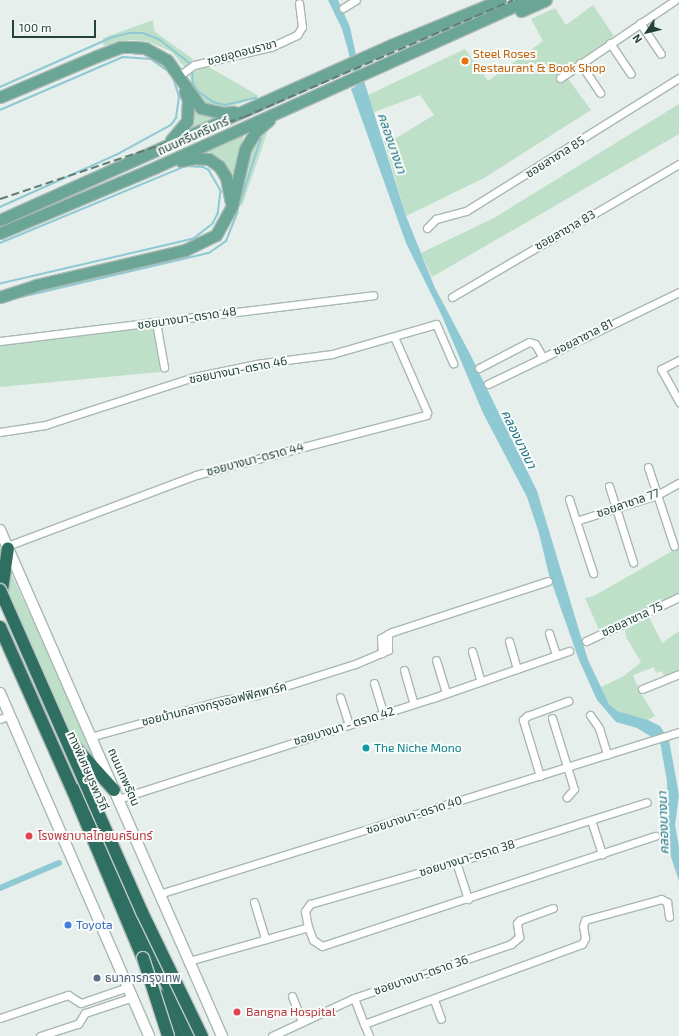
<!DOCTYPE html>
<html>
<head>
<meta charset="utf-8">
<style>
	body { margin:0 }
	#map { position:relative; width:679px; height:1036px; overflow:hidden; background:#e6efeb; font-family:"Exo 2","Noto Sans Thai",sans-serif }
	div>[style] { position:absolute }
	.green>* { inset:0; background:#bfe0c8 }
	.water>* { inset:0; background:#8ec9d4 }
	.stream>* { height:1.5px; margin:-0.75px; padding:0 0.75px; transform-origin:0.75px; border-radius:0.75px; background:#8ec9d4 }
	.canal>* { height:6px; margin:-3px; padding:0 3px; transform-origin:3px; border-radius:3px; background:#8ec9d4 }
	.roads { filter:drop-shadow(1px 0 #a8b8b2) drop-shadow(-1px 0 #a8b8b2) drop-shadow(0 1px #a8b8b2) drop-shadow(0 -1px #a8b8b2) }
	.street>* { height:7px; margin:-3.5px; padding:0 3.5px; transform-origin:3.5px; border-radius:3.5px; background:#fff }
	.secondary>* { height:10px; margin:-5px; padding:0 5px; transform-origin:5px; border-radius:5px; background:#fff }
	.primary>* { height:11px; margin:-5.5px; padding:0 5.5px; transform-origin:5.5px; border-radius:5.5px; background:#6aa596 }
	.highway>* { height:12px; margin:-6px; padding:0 6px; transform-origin:6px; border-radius:6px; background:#2f6f62 }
	.rail>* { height:1.5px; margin-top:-0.75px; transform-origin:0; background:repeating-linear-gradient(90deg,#5f7d75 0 8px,transparent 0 12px) }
	.bridges { filter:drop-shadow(1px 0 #c2cac8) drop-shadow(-1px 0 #c2cac8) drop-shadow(0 1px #c2cac8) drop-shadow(0 -1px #c2cac8) }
	.highway-bridge>* { height:12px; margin:-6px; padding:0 6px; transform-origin:6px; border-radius:6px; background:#2f6f62 }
	.dots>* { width:11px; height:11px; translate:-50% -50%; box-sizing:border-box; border:2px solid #f7fbf9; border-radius:50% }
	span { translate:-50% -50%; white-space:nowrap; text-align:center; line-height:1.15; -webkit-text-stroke:4px #f7fbf9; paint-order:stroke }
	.street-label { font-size:12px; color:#24423a }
	.food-label { font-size:12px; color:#c56008 }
	.left { translate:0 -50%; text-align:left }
	.culture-label { font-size:12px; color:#0d838f }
	.health-label { font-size:12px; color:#be3a42 }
	.shop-label { font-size:12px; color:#366cbe }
	.service-label { font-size:12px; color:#4e5e75 }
	.water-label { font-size:13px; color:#1c6f80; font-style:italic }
	.north { position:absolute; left:627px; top:12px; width:40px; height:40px; -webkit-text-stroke:3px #f7fbf9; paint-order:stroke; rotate:235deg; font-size:11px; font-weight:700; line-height:16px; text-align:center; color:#24423a }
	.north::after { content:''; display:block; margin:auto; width:14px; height:18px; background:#24423a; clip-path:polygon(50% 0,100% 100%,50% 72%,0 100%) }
	.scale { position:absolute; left:12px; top:20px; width:84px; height:18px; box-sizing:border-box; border:2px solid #24423a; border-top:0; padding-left:5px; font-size:12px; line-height:14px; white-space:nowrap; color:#24423a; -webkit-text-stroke:3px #f7fbf9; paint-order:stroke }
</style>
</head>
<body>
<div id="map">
	<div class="green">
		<i style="clip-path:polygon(593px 5px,614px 36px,556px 77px,559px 82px,566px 76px,591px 110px,484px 178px,406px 216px,384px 140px,398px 137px,434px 115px,420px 95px,374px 112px,368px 95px,465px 49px,488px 81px,543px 41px,531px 19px,555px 8px,566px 25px)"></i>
		<i style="clip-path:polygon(153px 20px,154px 30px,158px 34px,193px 59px,185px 68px,172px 52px,147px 41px,130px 40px,105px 46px,103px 44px,103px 38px)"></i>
		<i style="clip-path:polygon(207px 66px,259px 96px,229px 108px,210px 106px,201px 101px,195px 92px,189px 74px)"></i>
		<i style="clip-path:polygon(679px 104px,679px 134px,432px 277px,421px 253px,494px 218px)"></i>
		<i style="clip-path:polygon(194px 110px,208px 116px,216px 118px,188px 131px)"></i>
		<i style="clip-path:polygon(266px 130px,267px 133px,242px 206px,235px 205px,248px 155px,260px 134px)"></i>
		<i style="clip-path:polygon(244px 134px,236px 173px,229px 173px,221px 159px,207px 151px)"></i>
		<i style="clip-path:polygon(148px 326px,152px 327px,155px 333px,160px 372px,0 387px,0 345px)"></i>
		<i style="clip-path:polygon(679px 547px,679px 594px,600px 632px,585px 598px,594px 596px)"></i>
		<i style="clip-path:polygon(10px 571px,56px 671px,98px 769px,73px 743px,4px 587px)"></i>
		<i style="clip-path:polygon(649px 617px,662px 643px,679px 631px,679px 671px,664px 676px,662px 671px,656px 673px,654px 667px,633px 675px,639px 690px,655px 716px,648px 720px,616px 711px,609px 704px,601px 687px,624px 676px,641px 662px,626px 637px,625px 630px)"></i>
	</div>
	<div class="water">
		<i style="clip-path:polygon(328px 0,338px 0,350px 27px,356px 55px,406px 216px,435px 288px,470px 354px,537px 491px,588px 660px,609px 704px,617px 711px,648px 720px,660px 726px,669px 740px,679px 795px,675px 825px,679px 847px,679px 881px,669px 851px,667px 781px,660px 742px,637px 728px,616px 722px,597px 700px,579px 660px,549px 575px,539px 533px,527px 497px,483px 413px,442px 316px,406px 243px,351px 89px,356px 86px,348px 50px,342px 29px)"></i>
	</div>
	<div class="stream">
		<i style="left:193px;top:72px;width:10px;rotate:90deg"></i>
		<i style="left:193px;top:82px;width:10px;rotate:61deg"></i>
		<i style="left:198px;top:91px;width:19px;rotate:36deg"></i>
		<i style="left:213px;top:102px;width:12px;rotate:14deg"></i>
		<i style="left:225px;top:105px;width:32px;rotate:-13deg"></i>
		<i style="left:0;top:87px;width:124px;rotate:-23.9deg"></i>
		<i style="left:113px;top:37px;width:17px;rotate:-13deg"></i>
		<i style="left:130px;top:33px;width:13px"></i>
		<i style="left:143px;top:33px;width:17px;rotate:21deg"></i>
		<i style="left:159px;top:39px;width:39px;rotate:38deg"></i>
		<i style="left:0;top:110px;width:134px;rotate:-23.3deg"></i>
		<i style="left:123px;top:57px;width:28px;rotate:4deg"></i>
		<i style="left:151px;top:59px;width:21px;rotate:35deg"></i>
		<i style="left:240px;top:203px;width:68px;rotate:-72.1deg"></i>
		<i style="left:0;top:207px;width:129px;rotate:-24.2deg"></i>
		<i style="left:118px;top:154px;width:60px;rotate:-28.7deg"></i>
		<i style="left:171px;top:125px;width:9px;rotate:-54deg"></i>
		<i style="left:176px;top:118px;width:21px;rotate:-82deg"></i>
		<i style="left:179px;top:97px;width:21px;rotate:-107deg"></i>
		<i style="left:0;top:243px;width:201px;rotate:-22.5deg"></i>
		<i style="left:186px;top:166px;width:17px;rotate:3deg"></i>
		<i style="left:203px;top:167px;width:7px;rotate:27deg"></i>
		<i style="left:209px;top:170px;width:24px;rotate:60deg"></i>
		<i style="left:221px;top:191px;width:23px;rotate:97deg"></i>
		<i style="left:218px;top:214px;width:11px;rotate:117deg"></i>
		<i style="left:213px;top:224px;width:24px;rotate:142deg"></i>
		<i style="left:194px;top:239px;width:199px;rotate:166.9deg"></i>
		<i style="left:21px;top:297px;width:193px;rotate:-13.2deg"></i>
		<i style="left:209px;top:253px;width:21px;rotate:-35deg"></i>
		<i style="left:226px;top:241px;width:31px;rotate:-68deg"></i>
	</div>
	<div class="canal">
		<i style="left:0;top:888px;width:64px;rotate:-23deg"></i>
	</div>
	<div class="roads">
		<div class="street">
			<i style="left:343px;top:8px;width:15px;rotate:-32deg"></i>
			<i style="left:640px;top:23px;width:37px;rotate:56deg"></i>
			<i style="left:610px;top:43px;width:37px;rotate:56deg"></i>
			<i style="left:580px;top:63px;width:36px;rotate:56deg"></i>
			<i style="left:180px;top:75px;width:17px;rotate:-36deg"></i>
			<i style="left:194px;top:65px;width:79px;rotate:-13.2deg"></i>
			<i style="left:271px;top:47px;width:29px;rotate:-25deg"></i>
			<i style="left:297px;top:35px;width:9px;rotate:-58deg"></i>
			<i style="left:302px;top:27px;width:24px;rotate:-97deg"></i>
			<i style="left:560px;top:78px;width:139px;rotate:-34.1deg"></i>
			<i style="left:427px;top:228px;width:13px;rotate:-45deg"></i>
			<i style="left:436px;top:219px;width:31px;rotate:-15deg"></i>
			<i style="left:466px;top:211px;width:251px;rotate:-32deg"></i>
			<i style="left:452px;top:297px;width:263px;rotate:-30.4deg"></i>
			<i style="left:156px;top:322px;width:46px;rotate:79.9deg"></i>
			<i style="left:0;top:341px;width:376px;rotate:-7deg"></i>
			<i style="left:679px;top:360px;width:20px;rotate:153deg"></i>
			<i style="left:661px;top:369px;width:38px;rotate:61deg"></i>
			<i style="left:479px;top:368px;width:56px;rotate:-27.5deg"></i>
			<i style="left:529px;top:342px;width:6px;rotate:18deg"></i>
			<i style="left:535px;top:344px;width:16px;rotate:60deg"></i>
			<i style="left:488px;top:384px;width:212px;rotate:-25.7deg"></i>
			<i style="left:0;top:432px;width:46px;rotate:-8.8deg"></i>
			<i style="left:45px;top:425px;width:157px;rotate:-17.9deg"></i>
			<i style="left:194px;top:377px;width:63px;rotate:-11.8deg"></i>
			<i style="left:256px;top:364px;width:77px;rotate:-7.5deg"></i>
			<i style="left:332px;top:354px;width:108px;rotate:-16.1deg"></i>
			<i style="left:436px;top:324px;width:43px;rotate:66.4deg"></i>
			<i style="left:648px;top:467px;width:83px;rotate:71.8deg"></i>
			<i style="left:609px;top:486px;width:80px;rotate:72.5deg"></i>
			<i style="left:569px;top:499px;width:78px;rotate:72deg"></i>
			<i style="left:576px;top:521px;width:85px;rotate:-17.8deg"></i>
			<i style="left:657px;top:495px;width:25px;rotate:-29deg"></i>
			<i style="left:7px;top:546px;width:202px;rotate:-20.6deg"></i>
			<i style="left:196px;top:475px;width:238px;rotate:-14.6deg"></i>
			<i style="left:426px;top:415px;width:3px;rotate:-72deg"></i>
			<i style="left:427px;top:412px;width:82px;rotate:-113.7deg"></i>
			<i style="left:549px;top:633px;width:23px;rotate:72deg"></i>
			<i style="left:509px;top:641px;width:29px;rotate:74deg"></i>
			<i style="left:586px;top:641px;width:103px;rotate:-25.3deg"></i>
			<i style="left:472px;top:651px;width:32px;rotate:74deg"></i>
			<i style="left:382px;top:653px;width:15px;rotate:-94deg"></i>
			<i style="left:381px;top:638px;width:13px;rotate:-29deg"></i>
			<i style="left:392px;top:632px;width:164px;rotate:-18.1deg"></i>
			<i style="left:436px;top:660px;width:34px;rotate:73deg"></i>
			<i style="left:404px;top:670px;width:35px;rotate:74deg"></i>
			<i style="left:374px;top:683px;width:31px;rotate:73deg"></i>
			<i style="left:642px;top:689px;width:40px;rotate:-22deg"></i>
			<i style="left:340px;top:697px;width:28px;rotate:72deg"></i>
			<i style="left:590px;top:715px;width:16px;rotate:55deg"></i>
			<i style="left:599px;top:728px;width:28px;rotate:73deg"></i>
			<i style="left:552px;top:718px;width:74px;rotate:72.8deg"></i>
			<i style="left:574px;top:789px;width:11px;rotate:131deg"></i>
			<i style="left:0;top:719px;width:11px;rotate:-22deg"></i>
			<i style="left:90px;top:737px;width:138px;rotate:-15.5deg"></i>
			<i style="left:223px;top:700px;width:34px;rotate:-8deg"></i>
			<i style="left:257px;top:695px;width:103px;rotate:-17.6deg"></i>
			<i style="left:355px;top:664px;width:36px;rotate:-23deg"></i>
			<i style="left:388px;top:650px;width:16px;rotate:-90deg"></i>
			<i style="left:540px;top:776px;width:59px;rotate:-106.9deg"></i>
			<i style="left:523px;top:720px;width:6px;rotate:-45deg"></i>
			<i style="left:527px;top:716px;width:44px;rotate:-20.1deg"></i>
			<i style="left:118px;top:799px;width:331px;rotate:-17.8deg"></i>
			<i style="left:433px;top:698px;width:144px;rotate:-19.1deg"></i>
			<i style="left:591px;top:820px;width:36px;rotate:72deg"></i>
			<i style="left:456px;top:862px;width:39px;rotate:72deg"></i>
			<i style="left:159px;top:894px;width:545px;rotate:-17.3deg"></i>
			<i style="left:254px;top:902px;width:39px;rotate:73deg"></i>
			<i style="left:308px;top:927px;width:14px;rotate:69deg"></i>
			<i style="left:313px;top:940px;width:11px;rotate:34deg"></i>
			<i style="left:322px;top:946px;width:351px;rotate:-18.3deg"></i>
			<i style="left:189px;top:961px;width:124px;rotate:-15.9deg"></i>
			<i style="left:308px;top:927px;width:16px;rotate:-101deg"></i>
			<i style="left:305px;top:911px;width:9px;rotate:-54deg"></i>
			<i style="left:310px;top:904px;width:170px;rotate:-16.1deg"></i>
			<i style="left:473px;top:857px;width:182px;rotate:-17.5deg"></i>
			<i style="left:292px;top:996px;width:28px;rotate:69deg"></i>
			<i style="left:354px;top:998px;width:28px;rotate:69deg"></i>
			<i style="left:364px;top:1024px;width:232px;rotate:-20.2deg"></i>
			<i style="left:582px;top:944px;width:7px;rotate:-63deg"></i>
			<i style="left:585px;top:938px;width:12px;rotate:-99deg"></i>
			<i style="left:583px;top:926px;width:6px;rotate:-72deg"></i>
			<i style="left:585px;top:920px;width:79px;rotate:-15.4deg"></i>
			<i style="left:661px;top:899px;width:7px;rotate:27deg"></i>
			<i style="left:667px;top:902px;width:15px;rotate:82deg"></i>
			<i style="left:434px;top:1000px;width:20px;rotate:70deg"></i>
			<i style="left:0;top:1018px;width:72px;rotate:-18.7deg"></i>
			<i style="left:68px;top:995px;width:15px;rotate:32deg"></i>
			<i style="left:81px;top:1003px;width:50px;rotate:-18.8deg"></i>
			<i style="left:364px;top:1024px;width:13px;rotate:67deg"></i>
			<i style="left:40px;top:1036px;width:40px;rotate:-18deg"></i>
			<i style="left:78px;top:1024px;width:13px;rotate:-58deg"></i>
			<i style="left:85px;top:1013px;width:51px;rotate:-18.4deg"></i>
			<i style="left:272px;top:1036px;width:90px;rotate:-24.9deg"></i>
			<i style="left:354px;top:998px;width:166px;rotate:-19deg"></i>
			<i style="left:511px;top:944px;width:11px;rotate:-41deg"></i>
			<i style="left:519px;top:937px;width:14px;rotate:-98deg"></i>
			<i style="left:517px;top:923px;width:4px;rotate:-45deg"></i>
			<i style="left:520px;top:920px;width:35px;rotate:-20deg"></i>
		</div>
		<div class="secondary">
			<i style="left:0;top:530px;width:553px;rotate:66.31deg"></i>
			<i style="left:0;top:693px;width:374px;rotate:66.5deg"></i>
		</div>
		<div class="primary">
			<i style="left:521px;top:11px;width:27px;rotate:-24deg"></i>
			<i style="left:0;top:97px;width:105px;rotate:-22.9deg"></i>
			<i style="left:97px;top:56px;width:25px;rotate:-21deg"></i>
			<i style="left:120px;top:47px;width:12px"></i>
			<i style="left:132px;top:47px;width:13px;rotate:4deg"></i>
			<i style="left:145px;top:48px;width:25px;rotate:29deg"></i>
			<i style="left:167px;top:60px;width:59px;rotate:54.7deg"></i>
			<i style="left:201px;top:108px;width:23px;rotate:13deg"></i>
			<i style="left:223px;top:113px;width:11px;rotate:-5deg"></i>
			<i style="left:171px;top:140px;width:25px;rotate:-50deg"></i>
			<i style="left:187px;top:121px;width:21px;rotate:-87deg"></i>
			<i style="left:188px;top:100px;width:9px;rotate:-111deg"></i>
			<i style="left:181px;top:161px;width:13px;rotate:-13deg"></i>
			<i style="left:194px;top:158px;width:15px;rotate:4deg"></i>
			<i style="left:209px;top:159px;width:12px;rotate:35deg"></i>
			<i style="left:219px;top:166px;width:13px;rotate:58deg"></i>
			<i style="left:226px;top:177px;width:25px;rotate:79deg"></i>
			<i style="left:0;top:220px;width:428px;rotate:-24.1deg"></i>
			<i style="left:391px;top:45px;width:118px;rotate:-22.4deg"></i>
			<i style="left:0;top:233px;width:169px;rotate:-22.9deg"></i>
			<i style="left:156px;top:167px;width:408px;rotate:-24.2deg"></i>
			<i style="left:0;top:297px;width:38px;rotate:-18deg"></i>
			<i style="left:36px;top:285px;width:153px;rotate:-13.2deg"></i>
			<i style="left:185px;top:250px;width:34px;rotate:-26deg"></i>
			<i style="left:216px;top:235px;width:33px;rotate:-61deg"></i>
			<i style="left:232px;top:206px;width:58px;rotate:-77.2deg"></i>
			<i style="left:245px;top:149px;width:21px;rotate:-59deg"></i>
			<i style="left:256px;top:131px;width:17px;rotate:-40deg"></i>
		</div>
		<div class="highway">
			<i style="left:2px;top:590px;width:42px;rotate:-81.9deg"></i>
			<i style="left:0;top:627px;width:180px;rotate:66deg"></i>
			<i style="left:73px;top:791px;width:192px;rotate:67.3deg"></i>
			<i style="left:67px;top:738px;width:70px;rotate:47.9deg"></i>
			<i style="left:81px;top:789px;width:270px;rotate:66.2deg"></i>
			<i style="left:159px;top:995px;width:45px;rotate:66.3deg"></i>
		</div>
	</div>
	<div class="rail">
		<i style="left:0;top:199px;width:257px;rotate:-18.6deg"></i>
		<i style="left:244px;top:117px;width:293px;rotate:-23.5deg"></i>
	</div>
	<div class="bridges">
		<div class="highway-bridge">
			<i style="left:0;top:590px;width:352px;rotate:66.2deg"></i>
			<i style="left:142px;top:912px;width:138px;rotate:64.2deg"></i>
			<i style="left:143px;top:958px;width:82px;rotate:72.2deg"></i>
		</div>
	</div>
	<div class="dots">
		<i style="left:465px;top:61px;background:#e8710a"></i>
		<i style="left:366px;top:748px;background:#0f9aa8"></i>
		<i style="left:29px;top:836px;background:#e0444e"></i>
		<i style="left:68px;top:925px;background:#3f7fe0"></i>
		<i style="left:97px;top:978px;background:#5c6f8a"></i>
		<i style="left:237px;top:1012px;background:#e0444e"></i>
	</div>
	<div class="street-label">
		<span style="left:242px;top:52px;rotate:-15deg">ซอยอุดอนราชา</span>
		<span style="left:193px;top:136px;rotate:-24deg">ถนนศรีนครินทร์</span>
		<span style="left:555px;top:157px;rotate:-32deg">ซอยลาซาล 85</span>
		<span style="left:565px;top:230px;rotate:-30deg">ซอยลาซาล 83</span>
		<span style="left:187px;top:318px;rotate:-8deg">ซอยบางนา-ตราด 48</span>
		<span style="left:583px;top:337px;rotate:-27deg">ซอยลาซาล 81</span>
		<span style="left:238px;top:370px;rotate:-11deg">ซอยบางนา-ตราด 46</span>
		<span style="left:255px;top:459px;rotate:-15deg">ซอยบางนา-ตราด 44</span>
		<span style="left:628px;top:503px;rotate:-19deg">ซอยลาซาล 77</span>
		<span style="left:632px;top:619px;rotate:-25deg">ซอยลาซาล 75</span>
		<span style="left:214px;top:704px;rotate:-14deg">ซอยบ้านกลางกรุงออฟฟิศพาร์ค</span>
		<span style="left:344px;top:726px;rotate:-17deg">ซอยบางนา - ตราด 42</span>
		<span style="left:88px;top:771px;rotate:66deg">ทางพิเศษบูรพาวิถี</span>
		<span style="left:124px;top:777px;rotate:66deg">ถนนเทพรัตน</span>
		<span style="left:414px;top:815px;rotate:-18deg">ซอยบางนา-ตราด 40</span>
		<span style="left:467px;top:858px;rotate:-17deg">ซอยบางนา-ตราด 38</span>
		<span style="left:421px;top:975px;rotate:-19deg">ซอยบางนา-ตราด 36</span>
	</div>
	<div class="food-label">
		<span class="left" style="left:473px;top:61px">Steel Roses<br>Restaurant &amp; Book Shop</span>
	</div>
	<div class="culture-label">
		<span class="left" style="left:374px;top:748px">The Niche Mono</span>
	</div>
	<div class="health-label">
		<span class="left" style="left:38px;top:836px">โรงพยาบาลไทยนครินทร์</span>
		<span class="left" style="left:246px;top:1012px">Bangna Hospital</span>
	</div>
	<div class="shop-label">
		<span class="left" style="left:76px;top:925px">Toyota</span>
	</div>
	<div class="service-label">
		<span class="left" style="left:105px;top:978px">ธนาคารกรุงเทพ</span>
	</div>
	<div class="water-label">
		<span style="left:392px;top:143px;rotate:71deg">คลองบางนา</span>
		<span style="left:519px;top:439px;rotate:64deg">คลองบางนา</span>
		<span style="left:663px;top:823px;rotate:-92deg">คลองบางนา</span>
	</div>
	<div class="north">N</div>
	<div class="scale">100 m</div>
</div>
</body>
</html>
